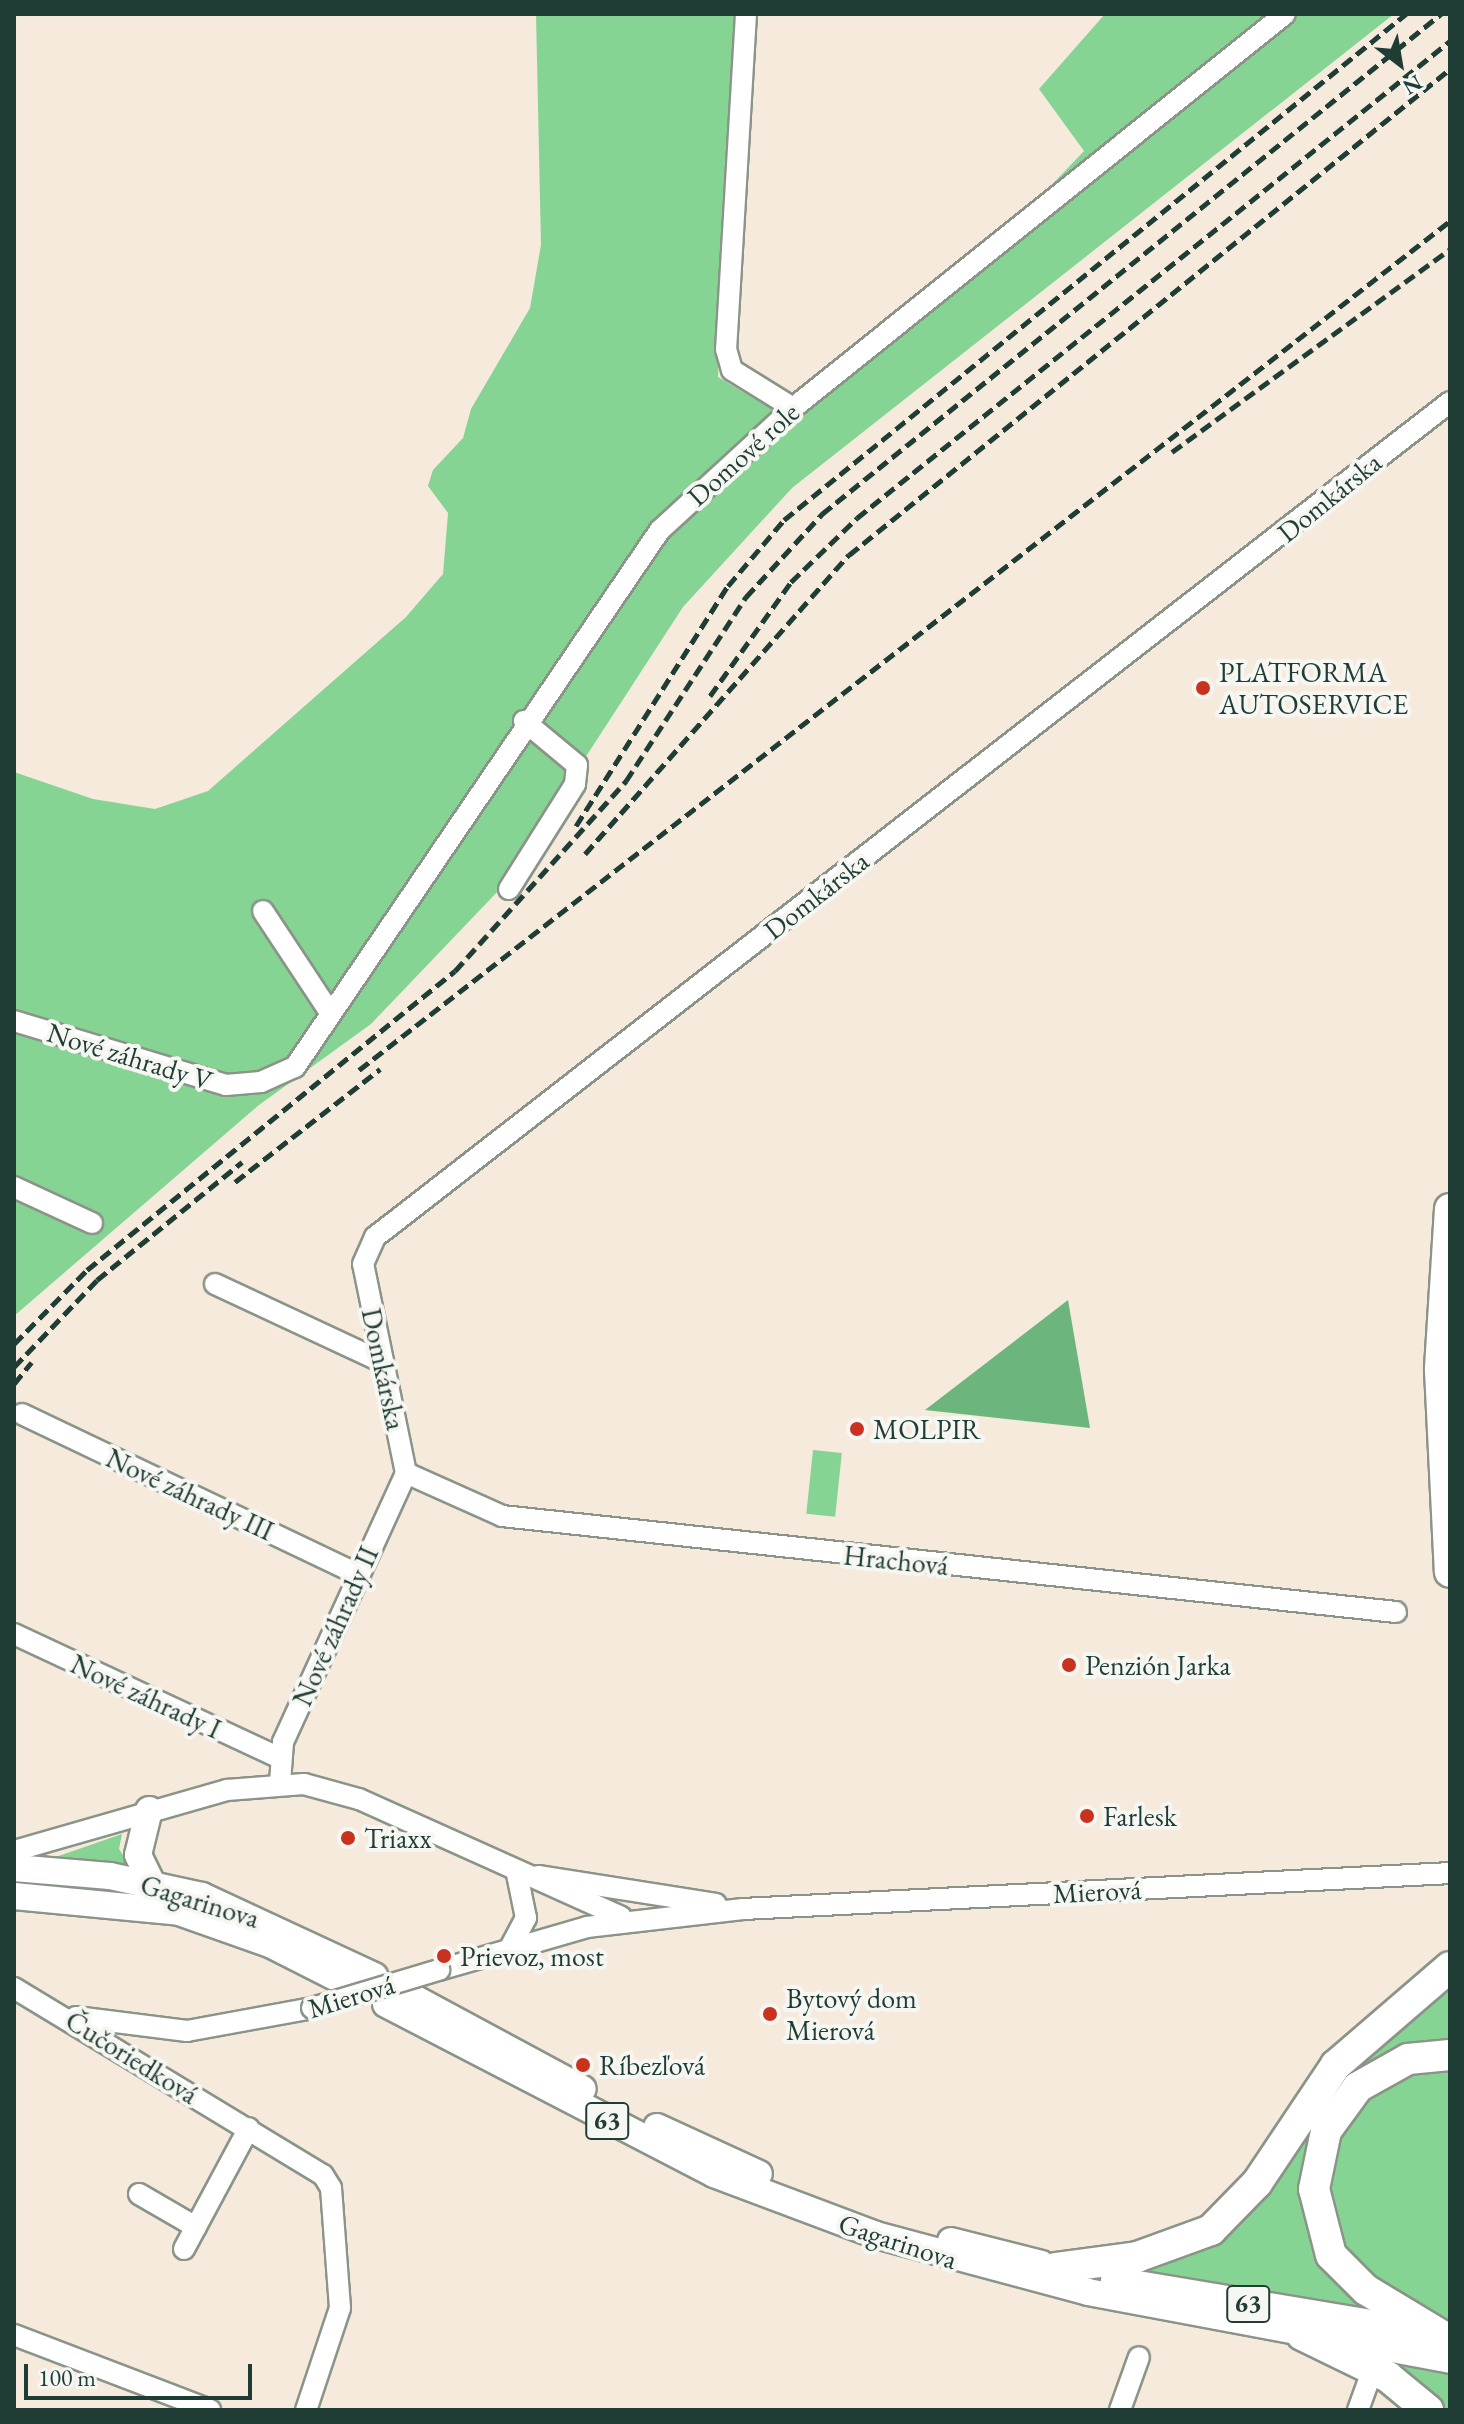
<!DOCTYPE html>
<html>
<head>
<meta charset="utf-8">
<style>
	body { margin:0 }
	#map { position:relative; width:1464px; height:2424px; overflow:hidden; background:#f5eadb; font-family:"EB Garamond",serif }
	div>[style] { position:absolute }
	.green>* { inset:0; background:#86d493; transform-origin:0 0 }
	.forest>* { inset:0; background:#6cb67d }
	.roads { filter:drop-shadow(2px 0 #8a9488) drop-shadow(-2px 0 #8a9488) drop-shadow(0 2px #8a9488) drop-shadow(0 -2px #8a9488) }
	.minor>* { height:20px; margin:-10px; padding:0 10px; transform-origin:10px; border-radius:10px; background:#fff }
	.major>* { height:26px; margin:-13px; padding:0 13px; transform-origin:13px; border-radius:13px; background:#fff }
	.highway>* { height:30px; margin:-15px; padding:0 15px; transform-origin:15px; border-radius:15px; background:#fff }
	.rail>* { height:5px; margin-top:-2.5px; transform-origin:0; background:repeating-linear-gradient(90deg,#1f3d34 0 12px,transparent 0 18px) }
	.bridges { filter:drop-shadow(2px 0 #8a9488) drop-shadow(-2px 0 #8a9488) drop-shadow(0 2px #8a9488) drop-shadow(0 -2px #8a9488) }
	.minor-bridge>* { height:20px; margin:-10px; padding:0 10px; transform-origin:10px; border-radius:10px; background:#fff }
	.dots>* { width:22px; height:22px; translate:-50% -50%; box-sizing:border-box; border:4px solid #f6f6f2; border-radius:50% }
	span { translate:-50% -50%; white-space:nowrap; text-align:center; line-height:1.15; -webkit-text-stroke:8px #f6f6f2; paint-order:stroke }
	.shield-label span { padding:2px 6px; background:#f6f6f2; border:2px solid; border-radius:6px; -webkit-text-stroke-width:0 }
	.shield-label { font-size:26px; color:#1f3d34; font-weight:700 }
	.street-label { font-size:28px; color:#1f3d34 }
	.poi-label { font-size:28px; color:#1f3d34 }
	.left { translate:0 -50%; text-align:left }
	.frame { position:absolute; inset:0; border:16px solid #1f3d34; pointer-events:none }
	.north { position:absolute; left:1360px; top:24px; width:80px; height:80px; -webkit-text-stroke:6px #f6f6f2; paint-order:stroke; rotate:149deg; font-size:22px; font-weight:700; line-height:32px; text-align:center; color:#1f3d34 }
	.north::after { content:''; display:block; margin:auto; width:28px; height:36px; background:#1f3d34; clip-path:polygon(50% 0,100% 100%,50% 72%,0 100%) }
	.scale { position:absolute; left:24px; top:2364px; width:228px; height:36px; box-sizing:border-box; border:4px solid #1f3d34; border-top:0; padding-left:10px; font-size:24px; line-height:28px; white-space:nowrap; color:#1f3d34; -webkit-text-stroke:6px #f6f6f2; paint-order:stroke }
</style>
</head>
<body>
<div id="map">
	<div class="green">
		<i style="clip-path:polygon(536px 14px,737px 14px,718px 377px,789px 419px,1289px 14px,1394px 14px,792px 488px,683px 607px,500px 889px,371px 1024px,259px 1105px,14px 1316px,14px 772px,93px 799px,155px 809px,208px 791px,406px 617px,443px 574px,448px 513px,428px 486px,433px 470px,463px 438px,471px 409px,530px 308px,541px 245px)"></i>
		<i style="clip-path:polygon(1105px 14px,1271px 14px,1047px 190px,1084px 151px,1039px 89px)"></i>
		<i style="left:813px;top:1450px;width:29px;height:64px;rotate:6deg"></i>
		<i style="clip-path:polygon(122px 1834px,119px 1849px,131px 1867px,47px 1860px)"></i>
		<i style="clip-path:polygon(1450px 1985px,1450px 2324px,1138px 2272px,1188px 2257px,1233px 2230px,1373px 2041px,1416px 2017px)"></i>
		<i style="clip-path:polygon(1386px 2359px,1450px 2370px,1450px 2410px,1442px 2410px)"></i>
	</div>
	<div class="forest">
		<i style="clip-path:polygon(1068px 1300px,1090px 1428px,925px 1410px)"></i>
	</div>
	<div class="roads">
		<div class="minor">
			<i style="left:746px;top:14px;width:336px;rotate:93.4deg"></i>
			<i style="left:726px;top:349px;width:22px;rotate:74deg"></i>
			<i style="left:732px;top:370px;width:72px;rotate:31.9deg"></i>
			<i style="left:509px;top:889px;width:124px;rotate:-57.8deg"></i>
			<i style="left:575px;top:784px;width:19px;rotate:-84deg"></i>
			<i style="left:577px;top:765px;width:69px;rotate:-140.3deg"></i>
			<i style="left:263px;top:911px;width:123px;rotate:56.6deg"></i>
			<i style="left:14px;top:1021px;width:221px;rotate:16.8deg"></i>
			<i style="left:226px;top:1085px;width:35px;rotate:-5deg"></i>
			<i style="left:261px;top:1082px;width:37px;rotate:-24deg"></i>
			<i style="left:295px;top:1067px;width:649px;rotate:-55.8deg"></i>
			<i style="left:660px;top:530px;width:180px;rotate:-42.5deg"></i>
			<i style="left:793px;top:408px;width:630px;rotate:-38.69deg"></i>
			<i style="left:14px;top:1187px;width:86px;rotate:24.8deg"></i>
			<i style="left:215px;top:1284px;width:184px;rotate:25deg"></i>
			<i style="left:22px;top:1414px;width:372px;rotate:25.5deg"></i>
			<i style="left:406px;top:1473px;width:213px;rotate:-101.6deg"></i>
			<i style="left:363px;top:1264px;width:30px;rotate:-66deg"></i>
			<i style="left:375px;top:1237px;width:1361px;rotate:-37.84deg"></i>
			<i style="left:406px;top:1473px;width:105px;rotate:24.1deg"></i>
			<i style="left:502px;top:1516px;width:899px;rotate:6.13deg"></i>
			<i style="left:14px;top:1634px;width:291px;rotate:25deg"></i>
			<i style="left:280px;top:1783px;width:41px;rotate:-85.8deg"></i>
			<i style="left:283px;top:1742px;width:296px;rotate:-65.4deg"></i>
			<i style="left:14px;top:1851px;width:222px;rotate:-16deg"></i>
			<i style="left:227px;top:1790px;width:77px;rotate:-4.5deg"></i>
			<i style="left:304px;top:1784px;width:57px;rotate:15.3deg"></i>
			<i style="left:359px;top:1799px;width:287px;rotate:24.2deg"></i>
			<i style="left:538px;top:1876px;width:180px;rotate:8.9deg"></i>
			<i style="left:511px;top:1946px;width:32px;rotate:-62deg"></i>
			<i style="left:526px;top:1918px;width:45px;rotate:-101.6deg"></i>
			<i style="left:439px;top:1970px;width:154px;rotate:-16.2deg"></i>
			<i style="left:587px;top:1927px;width:157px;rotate:-6.6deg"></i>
			<i style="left:743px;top:1909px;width:708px;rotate:-2.91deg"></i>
			<i style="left:14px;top:1988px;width:361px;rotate:31.2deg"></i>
			<i style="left:323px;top:2175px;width:15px;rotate:58deg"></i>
			<i style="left:331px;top:2188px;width:120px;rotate:85.7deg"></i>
			<i style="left:340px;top:2308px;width:108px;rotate:108.4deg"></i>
			<i style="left:76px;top:2017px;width:112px;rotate:7.2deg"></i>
			<i style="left:187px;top:2031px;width:127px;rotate:-10.4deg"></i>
			<i style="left:139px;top:2194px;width:66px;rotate:30.1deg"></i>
			<i style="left:184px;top:2249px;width:137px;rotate:-61.8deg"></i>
			<i style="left:14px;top:2335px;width:210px;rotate:20.9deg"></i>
			<i style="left:1120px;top:2410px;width:56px;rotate:-70.3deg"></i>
			<i style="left:1358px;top:2410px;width:35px;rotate:-70deg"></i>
		</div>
		<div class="major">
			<i style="left:149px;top:1810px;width:46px;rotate:103.7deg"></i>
			<i style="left:138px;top:1855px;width:32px;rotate:64deg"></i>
			<i style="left:14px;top:1868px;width:96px;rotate:4.8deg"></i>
			<i style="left:110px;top:1876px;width:94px;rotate:12.3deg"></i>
			<i style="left:202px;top:1896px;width:190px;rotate:24.9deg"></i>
			<i style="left:14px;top:1896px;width:166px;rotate:5.5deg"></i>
			<i style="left:179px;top:1912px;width:96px;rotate:19.4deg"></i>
			<i style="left:270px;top:1944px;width:89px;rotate:26.9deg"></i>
			<i style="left:410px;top:1996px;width:196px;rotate:28.3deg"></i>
			<i style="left:386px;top:2004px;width:369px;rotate:27.4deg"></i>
			<i style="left:714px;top:2174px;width:173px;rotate:20.6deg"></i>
			<i style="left:876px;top:2235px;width:220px;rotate:15deg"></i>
			<i style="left:1088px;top:2292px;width:368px;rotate:10.6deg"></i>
			<i style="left:657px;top:2127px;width:112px;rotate:24.7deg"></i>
			<i style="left:951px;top:2241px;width:93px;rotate:14.3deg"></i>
			<i style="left:1114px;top:2280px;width:326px;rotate:9.5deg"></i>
		</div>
		<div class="highway">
			<i style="left:1450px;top:1209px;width:161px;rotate:93.6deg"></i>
			<i style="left:1440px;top:1370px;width:202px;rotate:87.2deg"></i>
			<i style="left:1055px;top:2268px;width:83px;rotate:-7.6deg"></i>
			<i style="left:1137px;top:2257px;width:79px;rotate:-20deg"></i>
			<i style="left:1211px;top:2230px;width:66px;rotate:-45.6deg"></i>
			<i style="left:1257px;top:2183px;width:142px;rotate:-56.2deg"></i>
			<i style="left:1336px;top:2065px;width:150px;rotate:-40.7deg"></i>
			<i style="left:1302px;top:2335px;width:96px;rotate:26deg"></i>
			<i style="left:1388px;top:2377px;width:52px;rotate:39.5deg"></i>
			<i style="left:1441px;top:2335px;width:87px;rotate:-149deg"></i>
			<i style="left:1366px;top:2290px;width:49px;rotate:-135deg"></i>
			<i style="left:1331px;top:2255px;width:68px;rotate:-104.4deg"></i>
			<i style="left:1314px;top:2189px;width:59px;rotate:-78.3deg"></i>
			<i style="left:1326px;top:2131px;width:54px;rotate:-54deg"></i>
			<i style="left:1358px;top:2087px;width:57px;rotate:-29.2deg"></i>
			<i style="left:1408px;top:2059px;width:42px;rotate:-5.4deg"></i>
		</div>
	</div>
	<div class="rail">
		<i style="left:1172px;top:452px;width:344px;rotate:-36.1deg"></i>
		<i style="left:710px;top:696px;width:140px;rotate:-54.6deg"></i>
		<i style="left:791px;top:582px;width:92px;rotate:-44.1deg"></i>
		<i style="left:857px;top:518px;width:761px;rotate:-38.81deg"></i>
		<i style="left:576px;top:826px;width:284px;rotate:-57.7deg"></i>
		<i style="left:728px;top:586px;width:87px;rotate:-49.7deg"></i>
		<i style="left:784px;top:520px;width:802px;rotate:-39.13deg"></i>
		<i style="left:585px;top:854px;width:399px;rotate:-48.6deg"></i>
		<i style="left:849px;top:555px;width:773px;rotate:-38.96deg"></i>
		<i style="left:359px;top:1070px;width:1382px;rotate:-37.89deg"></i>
		<i style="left:235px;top:1182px;width:184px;rotate:-37.9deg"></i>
		<i style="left:14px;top:1344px;width:104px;rotate:-45.4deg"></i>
		<i style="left:87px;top:1270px;width:474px;rotate:-39.1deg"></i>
		<i style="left:455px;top:971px;width:256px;rotate:-48deg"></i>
		<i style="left:626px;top:781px;width:220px;rotate:-56.9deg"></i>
		<i style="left:746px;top:597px;width:113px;rotate:-47.5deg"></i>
		<i style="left:822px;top:514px;width:796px;rotate:-38.93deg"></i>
		<i style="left:14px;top:1367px;width:120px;rotate:-46.3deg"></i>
		<i style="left:97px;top:1280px;width:187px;rotate:-39.1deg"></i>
		<i style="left:14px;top:1384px;width:28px;rotate:-51deg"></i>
	</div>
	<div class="bridges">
		<div class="minor-bridge">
			<i style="left:312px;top:2008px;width:133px;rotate:-16.7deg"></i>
		</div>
	</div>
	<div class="dots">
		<i style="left:1203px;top:688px;background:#c8321e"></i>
		<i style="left:857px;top:1429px;background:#c8321e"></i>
		<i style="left:1069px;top:1665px;background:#c8321e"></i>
		<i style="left:1087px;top:1816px;background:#c8321e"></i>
		<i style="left:348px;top:1838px;background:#c8321e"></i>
		<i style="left:444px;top:1956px;background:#c8321e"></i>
		<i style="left:770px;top:2014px;background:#c8321e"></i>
		<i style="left:583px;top:2065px;background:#c8321e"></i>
	</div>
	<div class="shield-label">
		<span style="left:607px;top:2121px">63</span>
		<span style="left:1248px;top:2304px">63</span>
	</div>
	<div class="street-label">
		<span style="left:743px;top:454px;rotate:-42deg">Domové role</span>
		<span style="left:1329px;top:497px;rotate:-39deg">Domkárska</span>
		<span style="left:816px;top:895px;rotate:-38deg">Domkárska</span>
		<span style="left:130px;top:1056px;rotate:17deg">Nové záhrady V</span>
		<span style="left:384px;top:1369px;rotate:78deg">Domkárska</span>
		<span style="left:190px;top:1494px;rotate:25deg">Nové záhrady III</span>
		<span style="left:896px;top:1560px;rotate:6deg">Hrachová</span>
		<span style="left:335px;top:1626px;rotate:-66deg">Nové záhrady II</span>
		<span style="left:146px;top:1696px;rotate:25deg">Nové záhrady I</span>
		<span style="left:1097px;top:1891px;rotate:-3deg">Mierová</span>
		<span style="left:200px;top:1901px;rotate:17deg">Gagarinova</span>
		<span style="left:351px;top:1996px;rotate:-17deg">Mierová</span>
		<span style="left:132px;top:2057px;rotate:32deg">Čučoriedková</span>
		<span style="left:898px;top:2241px;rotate:18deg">Gagarinova</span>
	</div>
	<div class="poi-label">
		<span class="left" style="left:1219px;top:688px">PLATFORMA<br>AUTOSERVICE</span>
		<span class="left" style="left:873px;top:1429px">MOLPIR</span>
		<span class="left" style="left:1085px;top:1665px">Penzión Jarka</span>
		<span class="left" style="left:1103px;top:1816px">Farlesk</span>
		<span class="left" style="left:364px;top:1838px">Triaxx</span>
		<span class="left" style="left:460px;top:1956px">Prievoz, most</span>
		<span class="left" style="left:786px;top:2014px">Bytový dom<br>Mierová</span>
		<span class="left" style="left:599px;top:2065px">Ríbezľová</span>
	</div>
	<div class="frame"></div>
	<div class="north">N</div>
	<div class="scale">100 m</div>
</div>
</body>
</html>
